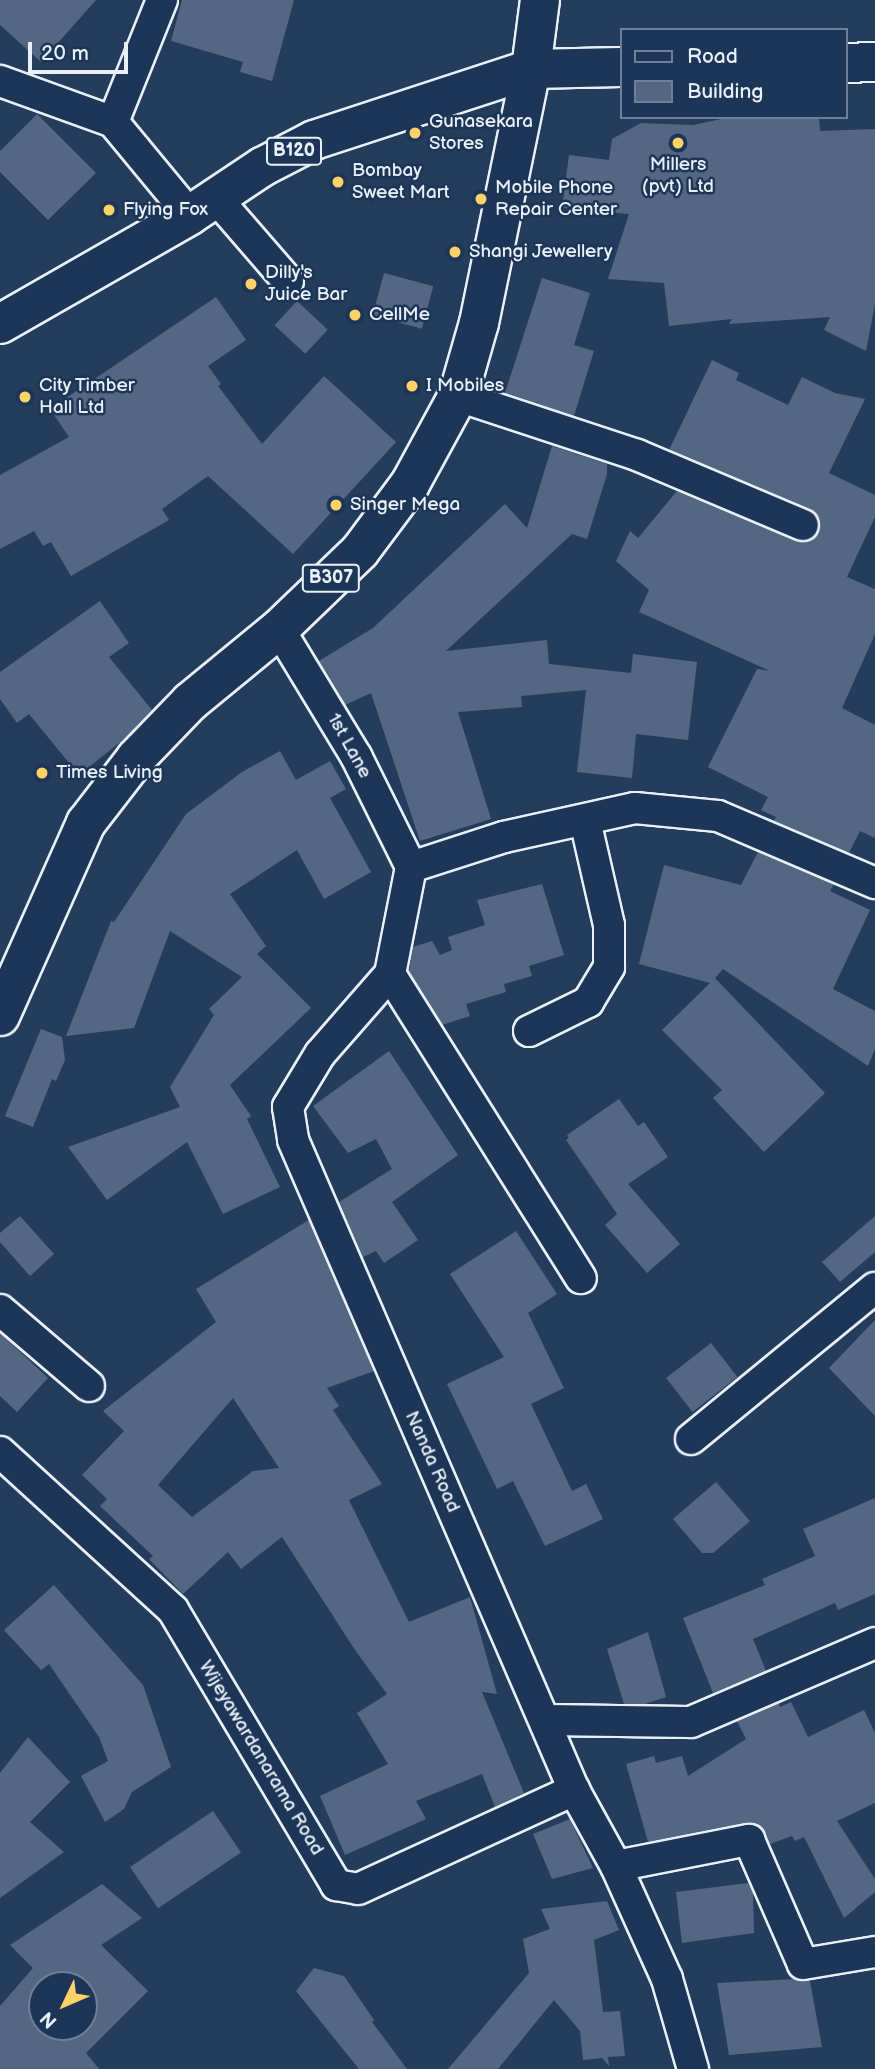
<!DOCTYPE html>
<html>
<head>
<meta charset="utf-8">
<style>
	body { margin:0 }
	#map { position:relative; width:875px; height:2069px; overflow:hidden; background:#253d5d; font-family:"Balsamiq Sans",sans-serif }
	div>[style] { position:absolute }
	.building>* { inset:0; background:#536782; transform-origin:0 0 }
	.roads { filter:drop-shadow(2px 0 #e8f1f8) drop-shadow(-2px 0 #e8f1f8) drop-shadow(0 2px #e8f1f8) drop-shadow(0 -2px #e8f1f8) }
	.street>* { height:30px; margin:-15px; padding:0 15px; transform-origin:15px; border-radius:15px; background:#1d3557 }
	.primary>* { height:38px; margin:-19px; padding:0 19px; transform-origin:19px; border-radius:19px; background:#1d3557 }
	.dots>* { width:19px; height:19px; translate:-50% -50%; box-sizing:border-box; border:4px solid #1d3557; border-radius:50% }
	span { translate:-50% -50%; white-space:nowrap; text-align:center; line-height:1.15; -webkit-text-stroke:5px #1d3557; paint-order:stroke }
	.shield-label span { padding:2px 5px; background:#1d3557; border:2px solid; border-radius:5px; -webkit-text-stroke-width:0 }
	.shield-label { font-size:18px; color:#e8f1f8; font-weight:700 }
	.poi-label { font-size:19px; color:#e8f1f8 }
	.left { translate:0 -50%; text-align:left }
	.street-label { font-size:19px; color:#e8f1f8 }
	.legend { position:absolute; left:620px; top:28px; width:228px; height:91px; box-sizing:border-box; background:#1d3557; border:2px solid #6e8097; margin:0; padding:9px 12px; list-style:none; font-size:21px; color:#e8f1f8 }
	.legend li { display:flex; align-items:center; gap:14px; height:35px }
	.legend b { width:35px; border:2px solid #6e8097 }
	.north { position:absolute; left:28px; top:1971px; width:70px; height:70px; box-sizing:border-box; background:#1d3557; border:2px solid #6e8097; border-radius:50%; rotate:226deg; font-size:19px; font-weight:700; line-height:28px; text-align:center; color:#e8f1f8 }
	.north::after { content:''; display:block; margin:auto; width:24px; height:32px; background:#ffd166; clip-path:polygon(50% 0,100% 100%,50% 72%,0 100%) }
	.scale { position:absolute; left:28px; top:42px; width:100px; height:32px; box-sizing:border-box; border:4px solid #e8f1f8; border-top:0; padding-left:9px; font-size:21px; line-height:24px; white-space:nowrap; color:#e8f1f8; -webkit-text-stroke:5px #1d3557; paint-order:stroke }
</style>
</head>
<body>
<div id="map">
	<div class="building">
		<i style="clip-path:polygon(0 0,96px 0,41px 62px,0 25px)"></i>
		<i style="clip-path:polygon(182px 0,294px 0,272px 81px,240px 72px,243px 62px,171px 41px)"></i>
		<i style="clip-path:polygon(37px 114px,96px 173px,48px 220px,0 172px,0 151px)"></i>
		<i style="clip-path:polygon(731px 117px,819px 117px,820px 131px,875px 129px,875px 304px,866px 351px,824px 330px,830px 317px,729px 324px,732px 319px,669px 326px,664px 283px,608px 279px,629px 214px,562px 208px,569px 155px,609px 160px,612px 139px,641px 123px,693px 125px)"></i>
		<i style="left:384px;top:273px;width:51px;height:44px;rotate:15deg"></i>
		<i style="clip-path:polygon(542px 278px,590px 293px,574px 345px,594px 351px,574px 416px,505px 393px)"></i>
		<i style="clip-path:polygon(216px 297px,246px 340px,208px 366px,221px 384px,218px 386px,262px 444px,324px 376px,396px 442px,293px 554px,208px 476px,162px 509px,169px 520px,71px 576px,51px 542px,43px 546px,34px 531px,0 549px,0 475px,69px 437px,50px 409px)"></i>
		<i style="left:297px;top:301px;width:42px;height:33px;rotate:43deg"></i>
		<i style="clip-path:polygon(712px 360px,739px 373px,736px 380px,788px 405px,802px 377px,835px 393px,865px 399px,829px 473px,875px 495px,875px 517px,847px 577px,875px 589px,875px 634px,842px 708px,875px 725px,875px 838px,860px 831px,849px 853px,774px 821px,776px 817px,761px 810px,768px 797px,708px 767px,757px 669px,770px 671px,639px 612px,649px 590px,616px 561px,630px 531px,638px 538px,677px 491px,796px 541px,806px 542px,819px 532px,820px 522px,810px 509px,669px 450px)"></i>
		<i style="clip-path:polygon(552px 446px,607px 464px,607px 474px,587px 539px,572px 534px,446px 651px,547px 640px,549px 664px,631px 673px,633px 654px,697px 662px,688px 740px,636px 734px,632px 778px,577px 772px,586px 690px,521px 696px,522px 707px,458px 712px,491px 819px,420px 841px,371px 693px,345px 705px,319px 661px,373px 628px,505px 504px,527px 528px)"></i>
		<i style="clip-path:polygon(100px 601px,129px 643px,109px 657px,152px 710px,124px 739px,79px 775px,29px 714px,17px 723px,0 699px,0 672px)"></i>
		<i style="clip-path:polygon(280px 751px,296px 780px,330px 761px,346px 789px,330px 798px,371px 872px,324px 899px,297px 850px,230px 894px,266px 946px,257px 954px,311px 1008px,230px 1085px,251px 1116px,247px 1119px,280px 1187px,223px 1214px,187px 1142px,107px 1200px,68px 1147px,180px 1107px,170px 1087px,214px 1015px,209px 1009px,242px 977px,170px 931px,134px 1028px,66px 1036px,111px 921px,114px 922px,186px 814px,242px 772px)"></i>
		<i style="clip-path:polygon(758px 852px,834px 884px,830px 891px,870px 910px,833px 989px,875px 1011px,875px 1049px,868px 1066px,723px 969px,715px 978px,825px 1093px,764px 1152px,713px 1098px,722px 1090px,662px 1030px,710px 983px,639px 964px,664px 865px,741px 885px)"></i>
		<i style="clip-path:polygon(542px 884px,564px 955px,529px 966px,532px 976px,504px 984px,506px 992px,466px 1004px,470px 1016px,442px 1025px,409px 971px,413px 947px,432px 941px,440px 955px,452px 950px,448px 937px,485px 925px,477px 900px)"></i>
		<i style="clip-path:polygon(41px 1029px,62px 1037px,65px 1060px,56px 1081px,52px 1079px,33px 1127px,5px 1116px)"></i>
		<i style="clip-path:polygon(389px 1051px,458px 1155px,392px 1202px,418px 1240px,384px 1263px,376px 1251px,363px 1257px,339px 1202px,392px 1169px,376px 1139px,348px 1153px,313px 1106px)"></i>
		<i style="clip-path:polygon(619px 1099px,638px 1126px,644px 1122px,668px 1157px,628px 1184px,680px 1244px,647px 1273px,605px 1225px,617px 1214px,566px 1140px,569px 1138px,567px 1135px)"></i>
		<i style="clip-path:polygon(20px 1216px,54px 1254px,30px 1276px,0 1242px,0 1233px)"></i>
		<i style="clip-path:polygon(875px 1216px,875px 1252px,840px 1282px,822px 1262px)"></i>
		<i style="clip-path:polygon(evenodd,309px 1220px,374px 1371px,327px 1388px,339px 1406px,333px 1410px,382px 1484px,349px 1500px,409px 1622px,470px 1597px,497px 1694px,482px 1692px,524px 1793px,495px 1807px,482px 1774px,416px 1801px,426px 1819px,345px 1855px,320px 1796px,388px 1764px,357px 1713px,387px 1694px,355px 1650px,282px 1537px,241px 1569px,228px 1552px,183px 1594px,149px 1559px,153px 1556px,100px 1506px,107px 1499px,82px 1475px,124px 1431px,103px 1411px,216px 1322px,196px 1289px,309px 1220px,233px 1398px,279px 1468px,253px 1471px,192px 1517px,158px 1485px,233px 1398px)"></i>
		<i style="clip-path:polygon(516px 1231px,557px 1294px,528px 1313px,564px 1388px,531px 1404px,572px 1491px,586px 1484px,603px 1519px,545px 1546px,513px 1481px,497px 1489px,447px 1384px,504px 1357px,450px 1274px)"></i>
		<i style="clip-path:polygon(875px 1320px,875px 1416px,829px 1368px)"></i>
		<i style="clip-path:polygon(0 1333px,48px 1378px,17px 1412px,0 1396px)"></i>
		<i style="left:711px;top:1343px;width:43px;height:57px;rotate:52deg"></i>
		<i style="clip-path:polygon(716px 1482px,750px 1521px,713px 1553px,702px 1553px,673px 1519px)"></i>
		<i style="clip-path:polygon(875px 1498px,875px 1594px,838px 1610px,835px 1603px,753px 1639px,766px 1671px,713px 1693px,683px 1618px,765px 1585px,762px 1579px,815px 1556px,803px 1529px)"></i>
		<i style="clip-path:polygon(54px 1585px,143px 1685px,171px 1767px,132px 1792px,124px 1809px,105px 1822px,81px 1776px,108px 1761px,99px 1737px,49px 1664px,41px 1670px,4px 1630px)"></i>
		<i style="clip-path:polygon(648px 1632px,666px 1697px,645px 1704px,624px 1704px,607px 1649px)"></i>
		<i style="clip-path:polygon(791px 1702px,808px 1737px,864px 1710px,875px 1733px,875px 1803px,837px 1821px,875px 1879px,875px 1892px,844px 1918px,804px 1837px,795px 1841px,792px 1836px,770px 1844px,761px 1827px,746px 1823px,648px 1842px,626px 1764px,654px 1756px,656px 1763px,682px 1756px,688px 1776px,746px 1739px,737px 1721px,779px 1703px,780px 1707px)"></i>
		<i style="clip-path:polygon(28px 1737px,70px 1782px,30px 1822px,64px 1852px,0 1898px,0 1773px)"></i>
		<i style="left:213px;top:1811px;width:50px;height:100px;rotate:56deg"></i>
		<i style="clip-path:polygon(570px 1819px,593px 1868px,552px 1879px,533px 1834px)"></i>
		<i style="clip-path:polygon(748px 1883px,753px 1893px,754px 1933px,682px 1943px,676px 1892px)"></i>
		<i style="clip-path:polygon(evenodd,102px 1884px,142px 1918px,101px 1945px,148px 1991px,86px 2053px,99px 2069px,0 2069px,0 2006px,33px 1968px,10px 1945px,102px 1884px,42px 1985px,84px 1985px,84px 2027px,42px 2027px,42px 1985px)"></i>
		<i style="clip-path:polygon(607px 1901px,619px 1930px,594px 1940px,603px 2012px,620px 2011px,625px 2056px,608px 2057px,609px 2066px,602px 2058px,583px 2060px,580px 2031px,554px 2000px,498px 2069px,448px 2069px,529px 1973px,523px 1939px,550px 1929px,541px 1909px)"></i>
		<i style="clip-path:polygon(314px 1968px,344px 1976px,374px 2020px,372px 2022px,407px 2069px,359px 2069px,296px 1991px)"></i>
		<i style="clip-path:polygon(795px 1979px,810px 1981px,822px 2047px,729px 2055px,717px 1983px)"></i>
	</div>
	<div class="roads">
		<div class="street">
			<i style="left:162px;top:0;width:131px;rotate:111.9deg"></i>
			<i style="left:113px;top:122px;width:121px;rotate:50.4deg"></i>
			<i style="left:0;top:81px;width:120px;rotate:19.9deg"></i>
			<i style="left:216px;top:198px;width:110px;rotate:49.1deg"></i>
			<i style="left:458px;top:396px;width:188px;rotate:18.2deg"></i>
			<i style="left:637px;top:455px;width:180px;rotate:22.9deg"></i>
			<i style="left:279px;top:629px;width:149px;rotate:58.8deg"></i>
			<i style="left:356px;top:756px;width:124px;rotate:63.6deg"></i>
			<i style="left:411px;top:867px;width:109px;rotate:101.1deg"></i>
			<i style="left:390px;top:974px;width:106px;rotate:131.2deg"></i>
			<i style="left:320px;top:1054px;width:62px;rotate:121.1deg"></i>
			<i style="left:288px;top:1107px;width:33px;rotate:81deg"></i>
			<i style="left:293px;top:1140px;width:708px;rotate:66.62deg"></i>
			<i style="left:574px;top:1790px;width:87px;rotate:61.1deg"></i>
			<i style="left:616px;top:1866px;width:124px;rotate:65.7deg"></i>
			<i style="left:667px;top:1979px;width:94px;rotate:73.9deg"></i>
			<i style="left:411px;top:867px;width:98px;rotate:-17.9deg"></i>
			<i style="left:504px;top:837px;width:134px;rotate:-12.5deg"></i>
			<i style="left:635px;top:808px;width:83px;rotate:5.5deg"></i>
			<i style="left:718px;top:816px;width:171px;rotate:23.1deg"></i>
			<i style="left:390px;top:974px;width:359px;rotate:57.9deg"></i>
			<i style="left:529px;top:1031px;width:66px;rotate:-26.2deg"></i>
			<i style="left:588px;top:1002px;width:41px;rotate:-59deg"></i>
			<i style="left:609px;top:967px;width:42px;rotate:-90deg"></i>
			<i style="left:609px;top:925px;width:108px;rotate:-102.9deg"></i>
			<i style="left:0;top:1310px;width:117px;rotate:40.5deg"></i>
			<i style="left:691px;top:1439px;width:238px;rotate:-39.4deg"></i>
			<i style="left:0;top:1452px;width:234px;rotate:42.4deg"></i>
			<i style="left:173px;top:1610px;width:320px;rotate:59.3deg"></i>
			<i style="left:336px;top:1885px;width:22px;rotate:10deg"></i>
			<i style="left:358px;top:1889px;width:238px;rotate:-24.6deg"></i>
			<i style="left:546px;top:1720px;width:145px;rotate:0.8deg"></i>
			<i style="left:691px;top:1722px;width:200px;rotate:-23.2deg"></i>
			<i style="left:616px;top:1866px;width:136px;rotate:-11.1deg"></i>
			<i style="left:749px;top:1840px;width:135px;rotate:66.5deg"></i>
			<i style="left:803px;top:1964px;width:73px;rotate:-9.5deg"></i>
		</div>
		<div class="primary">
			<i style="left:845px;top:63px;width:30px;rotate:-2deg"></i>
			<i style="left:0;top:324px;width:219px;rotate:-29.8deg"></i>
			<i style="left:190px;top:215px;width:87px;rotate:-33.7deg"></i>
			<i style="left:262px;top:167px;width:59px;rotate:-27.4deg"></i>
			<i style="left:314px;top:140px;width:228px;rotate:-18.1deg"></i>
			<i style="left:531px;top:69px;width:90px;rotate:-1.3deg"></i>
			<i style="left:0;top:1016px;width:211px;rotate:-66deg"></i>
			<i style="left:86px;top:823px;width:82px;rotate:-52.4deg"></i>
			<i style="left:136px;top:758px;width:78px;rotate:-46deg"></i>
			<i style="left:190px;top:702px;width:115px;rotate:-39.4deg"></i>
			<i style="left:279px;top:629px;width:112px;rotate:-43.9deg"></i>
			<i style="left:360px;top:551px;width:84px;rotate:-53.3deg"></i>
			<i style="left:410px;top:484px;width:100px;rotate:-61.4deg"></i>
			<i style="left:458px;top:396px;width:76px;rotate:-74deg"></i>
			<i style="left:479px;top:323px;width:259px;rotate:-78.4deg"></i>
			<i style="left:531px;top:69px;width:70px;rotate:-82.6deg"></i>
		</div>
	</div>
	<div class="dots">
		<i style="left:415px;top:133px;background:#ffd166"></i>
		<i style="left:678px;top:143px;background:#ffd166"></i>
		<i style="left:338px;top:182px;background:#ffd166"></i>
		<i style="left:481px;top:199px;background:#ffd166"></i>
		<i style="left:109px;top:210px;background:#ffd166"></i>
		<i style="left:455px;top:252px;background:#ffd166"></i>
		<i style="left:251px;top:284px;background:#ffd166"></i>
		<i style="left:355px;top:315px;background:#ffd166"></i>
		<i style="left:412px;top:386px;background:#ffd166"></i>
		<i style="left:25px;top:397px;background:#ffd166"></i>
		<i style="left:336px;top:505px;background:#ffd166"></i>
		<i style="left:42px;top:773px;background:#ffd166"></i>
	</div>
	<div class="shield-label">
		<span style="left:294px;top:151px">B120</span>
		<span style="left:331px;top:578px">B307</span>
	</div>
	<div class="poi-label">
		<span class="left" style="left:429px;top:133px">Gunasekara<br>Stores</span>
		<span style="left:678px;top:176px">Millers<br>(pvt) Ltd</span>
		<span class="left" style="left:352px;top:182px">Bombay<br>Sweet Mart</span>
		<span class="left" style="left:495px;top:199px">Mobile Phone<br>Repair Center</span>
		<span class="left" style="left:123px;top:210px">Flying Fox</span>
		<span class="left" style="left:469px;top:252px">Shangi Jewellery</span>
		<span class="left" style="left:265px;top:284px">Dilly's<br>Juice Bar</span>
		<span class="left" style="left:369px;top:315px">CellMe</span>
		<span class="left" style="left:39px;top:397px">City Timber<br>Hall Ltd</span>
		<span class="left" style="left:426px;top:386px">I Mobiles</span>
		<span class="left" style="left:350px;top:505px">Singer Mega</span>
		<span class="left" style="left:56px;top:773px">Times Living</span>
	</div>
	<div class="street-label">
		<span style="left:349px;top:746px;rotate:61deg">1st Lane</span>
		<span style="left:432px;top:1462px;rotate:66deg">Nanda Road</span>
		<span style="left:261px;top:1758px;rotate:59deg">Wijeyawardanarama Road</span>
	</div>
	<ul class="legend">
	<li><b style="height:9px;background:#1d3557"></b>Road</li>
	<li><b style="height:19px;background:#536782"></b>Building</li>
	</ul>
	<div class="north">N</div>
	<div class="scale">20 m</div>
</div>
</body>
</html>
